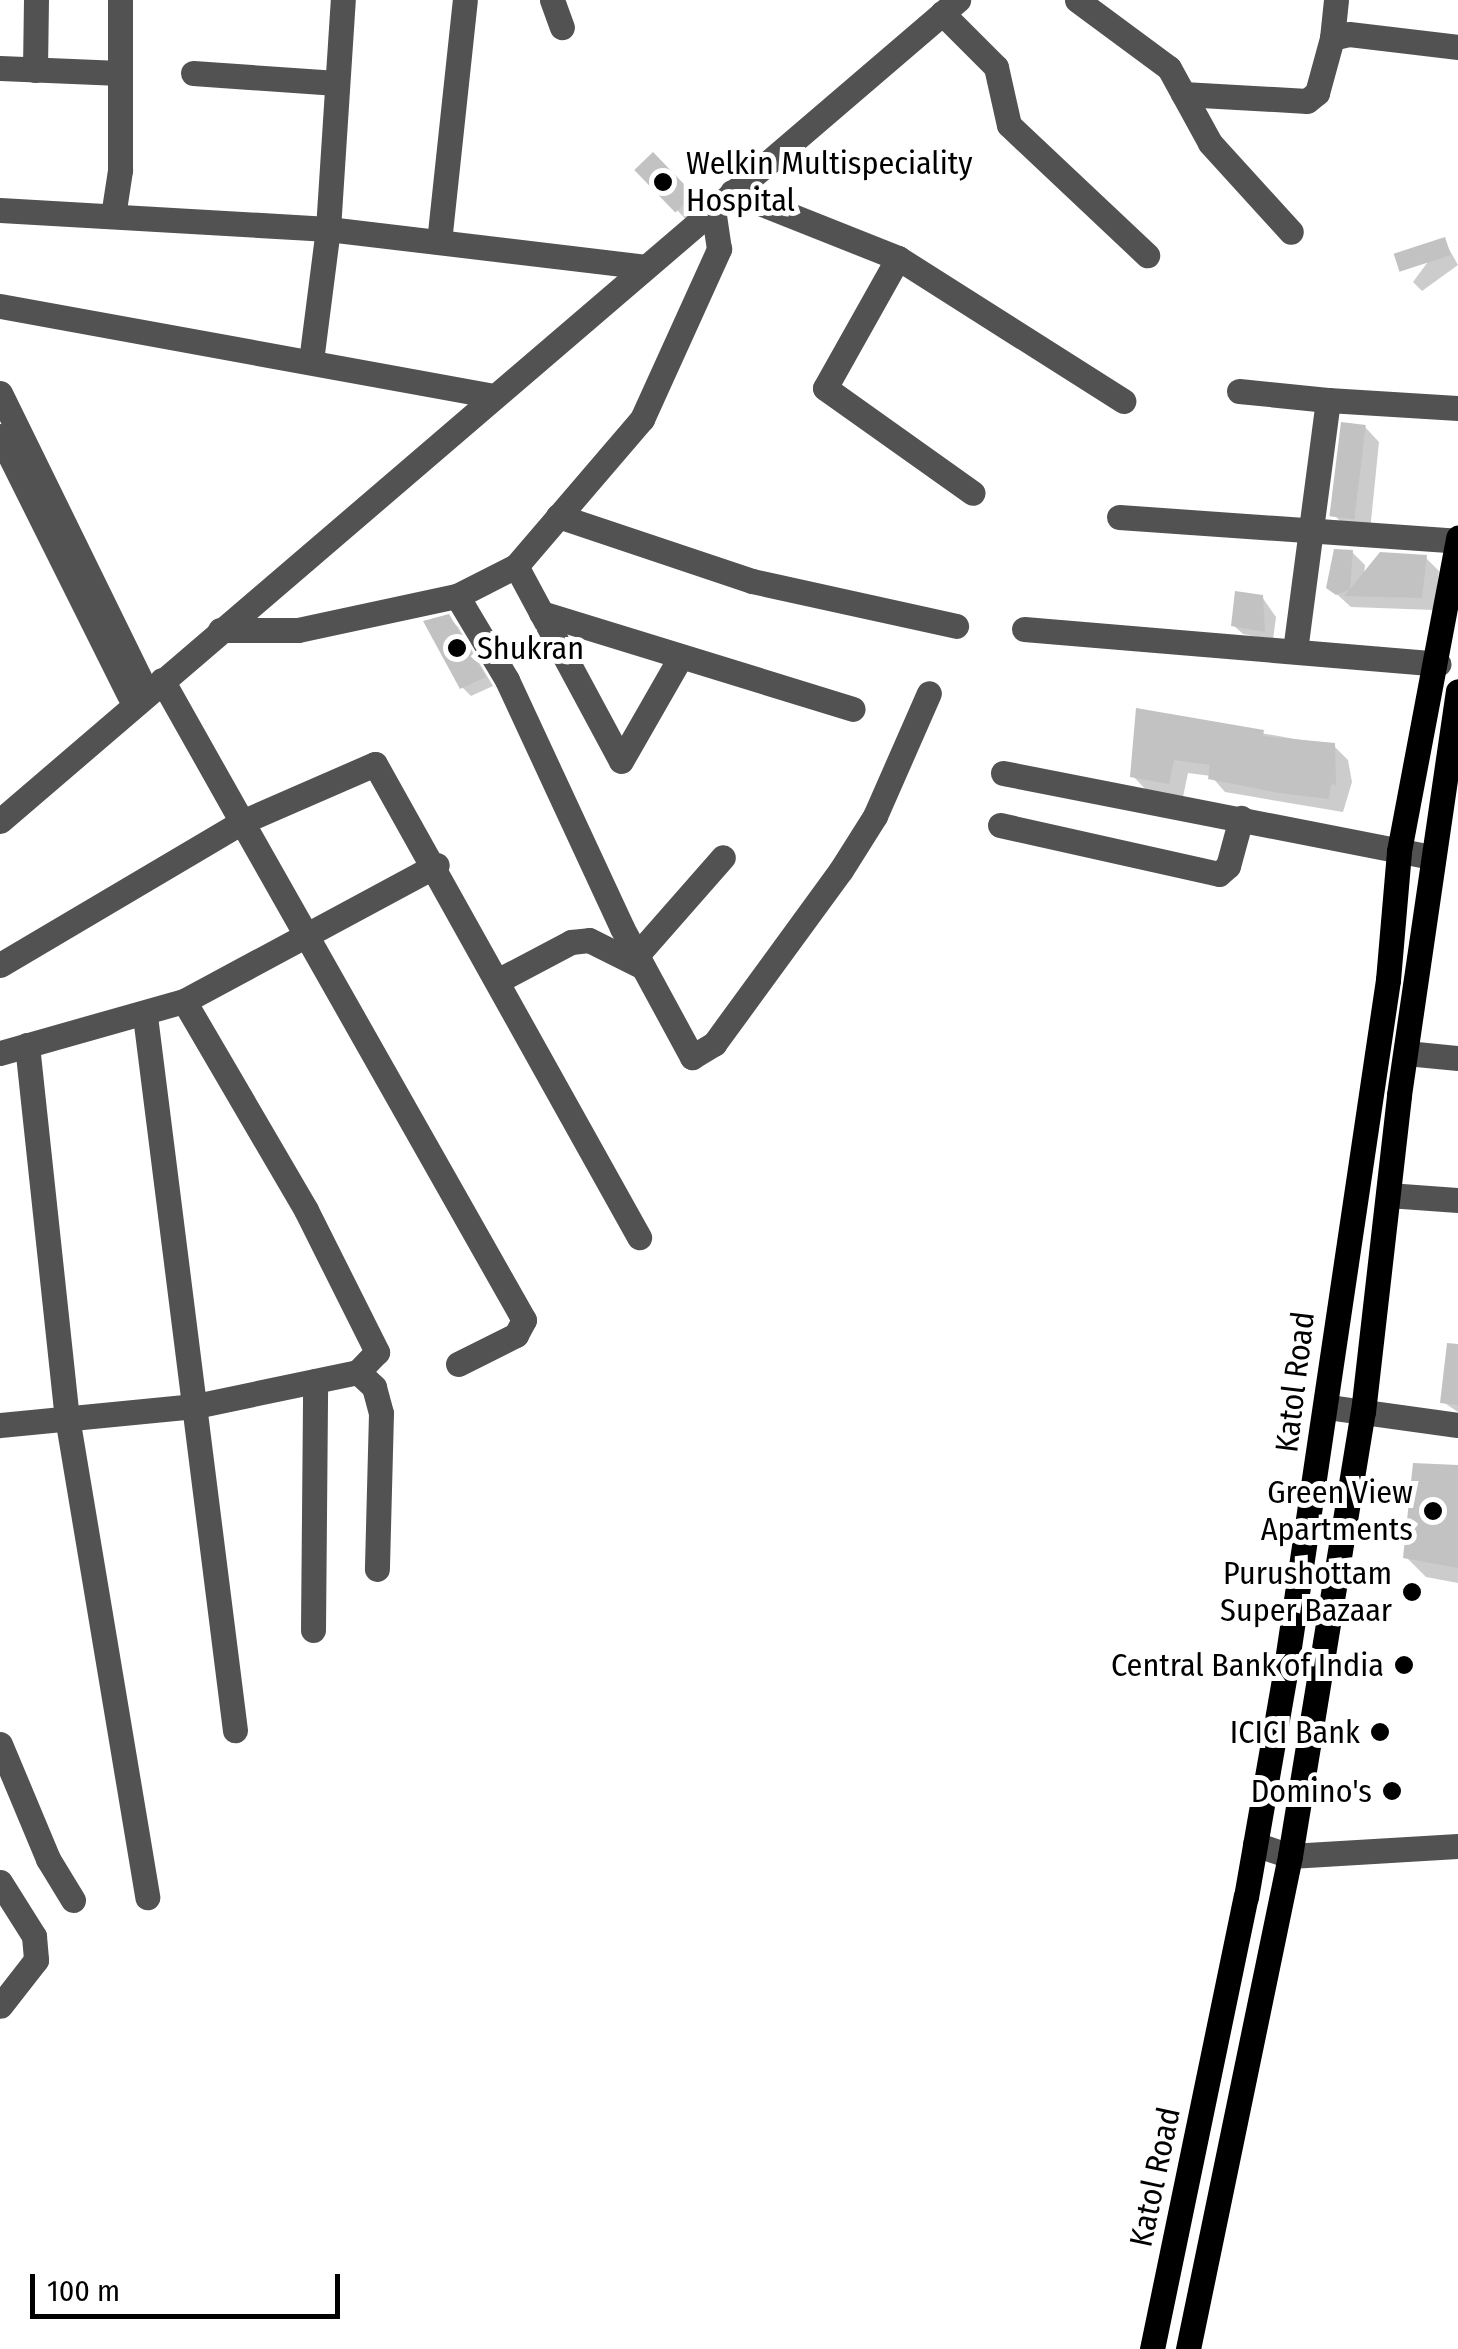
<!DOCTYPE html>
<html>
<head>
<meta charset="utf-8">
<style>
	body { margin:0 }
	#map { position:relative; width:1458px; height:2349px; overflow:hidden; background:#fff; font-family:"Fira Sans Condensed",sans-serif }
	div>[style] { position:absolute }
	.shadow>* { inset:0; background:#0003; transform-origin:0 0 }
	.building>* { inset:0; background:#c2c2c2; transform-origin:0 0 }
	.minor>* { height:25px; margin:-12.5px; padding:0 12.5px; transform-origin:12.5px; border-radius:12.5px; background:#525252 }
	.major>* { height:25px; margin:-12.5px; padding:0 12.5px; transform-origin:12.5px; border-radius:12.5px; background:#000 }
	.dots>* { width:28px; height:28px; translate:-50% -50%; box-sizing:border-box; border:5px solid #fff; border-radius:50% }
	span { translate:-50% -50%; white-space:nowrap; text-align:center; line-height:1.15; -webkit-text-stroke:10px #fff; paint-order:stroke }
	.poi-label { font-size:32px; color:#000 }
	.left { translate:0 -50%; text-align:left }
	.right { translate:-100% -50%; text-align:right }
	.street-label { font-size:32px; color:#000 }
	.scale { position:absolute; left:30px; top:2274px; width:310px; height:45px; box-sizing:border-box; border:5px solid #000; border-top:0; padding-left:12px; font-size:30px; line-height:35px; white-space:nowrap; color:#000; -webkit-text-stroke:8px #fff; paint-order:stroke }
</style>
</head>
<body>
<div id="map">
	<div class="shadow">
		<i style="left:653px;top:155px;width:69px;height:21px;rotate:46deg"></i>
		<i style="clip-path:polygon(1444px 240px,1458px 265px,1422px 291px,1413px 282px)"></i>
		<i style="clip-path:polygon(1365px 427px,1379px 442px,1370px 531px,1348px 529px,1334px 515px)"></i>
		<i style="clip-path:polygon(1352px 552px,1365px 565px,1364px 575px,1426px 558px,1439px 571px,1434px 610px,1351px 607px,1329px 587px)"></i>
		<i style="clip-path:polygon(1262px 597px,1276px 617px,1273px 640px,1243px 634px,1233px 625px)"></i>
		<i style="clip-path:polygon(448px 617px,458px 627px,493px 686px,471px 696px,462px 687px)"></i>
		<i style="clip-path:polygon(1138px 711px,1334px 746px,1348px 760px,1352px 782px,1343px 812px,1225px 792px,1211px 776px,1188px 773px,1183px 797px,1147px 791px,1133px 776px)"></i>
		<i style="clip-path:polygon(1458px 1371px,1458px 1412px,1443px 1402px)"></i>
		<i style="clip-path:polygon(1458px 1467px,1458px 1583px,1426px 1577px,1406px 1557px)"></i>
	</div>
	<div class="building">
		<i style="left:653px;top:152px;width:59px;height:26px;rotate:46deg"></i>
		<i style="left:1445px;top:237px;width:19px;height:54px;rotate:72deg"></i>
		<i style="left:1341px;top:422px;width:25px;height:95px;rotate:7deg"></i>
		<i style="clip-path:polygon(1334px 549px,1353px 550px,1350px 589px,1380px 552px,1427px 555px,1422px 598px,1344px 596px,1349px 590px,1336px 595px,1326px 588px)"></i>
		<i style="clip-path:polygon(1235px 591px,1263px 595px,1265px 632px,1231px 626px)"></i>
		<i style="clip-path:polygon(449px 614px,486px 677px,460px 689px,423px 621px)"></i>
		<i style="clip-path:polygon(1136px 708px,1264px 730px,1263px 736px,1335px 743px,1336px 785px,1331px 784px,1329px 799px,1279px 793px,1208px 779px,1210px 765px,1174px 760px,1169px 784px,1130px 777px)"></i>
		<i style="clip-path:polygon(1447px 1343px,1458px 1344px,1458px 1405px,1440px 1403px)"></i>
		<i style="clip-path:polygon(1413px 1463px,1458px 1465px,1458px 1568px,1403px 1558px)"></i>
	</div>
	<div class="minor">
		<i style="left:552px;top:0;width:29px;rotate:70deg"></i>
		<i style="left:1077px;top:0;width:114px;rotate:36.5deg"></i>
		<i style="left:1169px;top:68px;width:85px;rotate:61.3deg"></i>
		<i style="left:1210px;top:143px;width:120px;rotate:47.7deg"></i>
		<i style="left:942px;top:13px;width:76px;rotate:45deg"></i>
		<i style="left:996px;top:67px;width:59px;rotate:77.4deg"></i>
		<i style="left:1009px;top:125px;width:190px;rotate:43.3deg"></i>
		<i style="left:1332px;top:38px;width:38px;rotate:-84deg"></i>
		<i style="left:0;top:68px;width:120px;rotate:2.4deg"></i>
		<i style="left:35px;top:70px;width:70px;rotate:-89.2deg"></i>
		<i style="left:193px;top:73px;width:144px;rotate:4deg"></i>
		<i style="left:1183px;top:94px;width:124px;rotate:3.2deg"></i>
		<i style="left:1307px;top:101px;width:13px;rotate:-39deg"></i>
		<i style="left:1317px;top:93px;width:57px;rotate:-74.7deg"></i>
		<i style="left:1332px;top:38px;width:17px;rotate:-13deg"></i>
		<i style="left:1349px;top:34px;width:110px;rotate:6.8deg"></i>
		<i style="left:732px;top:192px;width:179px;rotate:21.7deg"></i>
		<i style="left:898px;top:258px;width:149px;rotate:119.3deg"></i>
		<i style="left:825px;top:388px;width:181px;rotate:35.4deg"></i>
		<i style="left:0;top:210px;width:329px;rotate:3.3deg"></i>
		<i style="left:328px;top:229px;width:320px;rotate:6.8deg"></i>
		<i style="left:113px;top:216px;width:47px;rotate:-81.3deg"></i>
		<i style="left:120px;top:170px;width:170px;rotate:-90deg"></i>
		<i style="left:439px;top:242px;width:243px;rotate:-83.9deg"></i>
		<i style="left:898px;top:258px;width:267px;rotate:32.4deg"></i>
		<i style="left:0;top:306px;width:502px;rotate:10.33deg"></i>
		<i style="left:311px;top:361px;width:133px;rotate:-82.7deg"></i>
		<i style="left:328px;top:229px;width:229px;rotate:-86.3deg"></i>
		<i style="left:1239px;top:391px;width:89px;rotate:5.8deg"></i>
		<i style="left:1328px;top:400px;width:251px;rotate:97.5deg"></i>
		<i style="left:0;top:393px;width:334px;rotate:63.9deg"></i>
		<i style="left:1328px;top:400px;width:130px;rotate:3.5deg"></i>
		<i style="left:0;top:436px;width:289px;rotate:63.5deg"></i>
		<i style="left:558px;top:516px;width:205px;rotate:18.5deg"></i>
		<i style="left:752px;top:581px;width:209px;rotate:12.4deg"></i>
		<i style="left:1119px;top:517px;width:340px;rotate:4deg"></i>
		<i style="left:516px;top:566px;width:221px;rotate:61.7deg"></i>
		<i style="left:621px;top:761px;width:119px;rotate:-60.2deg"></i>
		<i style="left:457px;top:596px;width:98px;rotate:59.2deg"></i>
		<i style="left:507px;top:680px;width:273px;rotate:65.1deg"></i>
		<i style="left:622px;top:928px;width:147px;rotate:61.5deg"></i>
		<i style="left:692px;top:1057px;width:26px;rotate:-31deg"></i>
		<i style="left:714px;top:1044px;width:215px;rotate:-53.9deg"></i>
		<i style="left:841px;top:870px;width:64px;rotate:-57.8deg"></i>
		<i style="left:875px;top:816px;width:134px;rotate:-66.3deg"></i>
		<i style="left:541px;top:613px;width:326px;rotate:17.1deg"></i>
		<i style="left:1024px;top:629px;width:416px;rotate:4.8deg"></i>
		<i style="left:220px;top:630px;width:78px"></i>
		<i style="left:298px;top:630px;width:163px;rotate:-12.1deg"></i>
		<i style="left:457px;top:596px;width:66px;rotate:-27deg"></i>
		<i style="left:516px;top:566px;width:194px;rotate:-49.4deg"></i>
		<i style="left:642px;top:419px;width:187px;rotate:-65.6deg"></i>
		<i style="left:719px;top:249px;width:40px;rotate:-98.5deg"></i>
		<i style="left:1003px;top:773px;width:438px;rotate:11.1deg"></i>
		<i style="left:0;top:821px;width:1262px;rotate:-40.6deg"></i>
		<i style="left:1000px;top:825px;width:224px;rotate:12.6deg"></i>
		<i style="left:1219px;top:874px;width:12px;rotate:-42deg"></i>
		<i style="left:1228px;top:866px;width:50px;rotate:-74.8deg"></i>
		<i style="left:637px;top:955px;width:130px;rotate:-48.7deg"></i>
		<i style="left:0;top:965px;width:281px;rotate:-30.6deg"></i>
		<i style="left:242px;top:822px;width:163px;rotate:-119.4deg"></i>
		<i style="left:499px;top:980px;width:81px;rotate:-27.8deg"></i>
		<i style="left:571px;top:942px;width:18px;rotate:-6deg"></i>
		<i style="left:589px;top:940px;width:60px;rotate:26.6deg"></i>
		<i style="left:184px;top:1001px;width:287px;rotate:-28.3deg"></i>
		<i style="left:145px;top:1016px;width:720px;rotate:82.82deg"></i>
		<i style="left:27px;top:1045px;width:374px;rotate:83.9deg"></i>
		<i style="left:67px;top:1417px;width:487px;rotate:80.5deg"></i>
		<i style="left:0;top:1053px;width:191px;rotate:-15.8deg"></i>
		<i style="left:184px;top:1001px;width:242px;rotate:59.7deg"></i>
		<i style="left:306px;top:1210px;width:159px;rotate:63.4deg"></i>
		<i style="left:377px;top:1352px;width:28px;rotate:134deg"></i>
		<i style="left:358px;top:1372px;width:167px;rotate:168.2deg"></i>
		<i style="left:195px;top:1406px;width:196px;rotate:174.4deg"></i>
		<i style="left:1406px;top:1053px;width:52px;rotate:5.5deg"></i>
		<i style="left:1388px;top:1195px;width:70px;rotate:4.1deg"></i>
		<i style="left:458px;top:1364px;width:65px;rotate:-26.6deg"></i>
		<i style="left:516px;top:1335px;width:17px;rotate:-62deg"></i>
		<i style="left:524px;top:1320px;width:572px;rotate:-119.52deg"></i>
		<i style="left:242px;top:822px;width:145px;rotate:-23.6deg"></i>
		<i style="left:375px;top:764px;width:542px;rotate:60.83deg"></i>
		<i style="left:358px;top:1372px;width:22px;rotate:43deg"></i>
		<i style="left:374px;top:1387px;width:27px;rotate:75deg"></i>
		<i style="left:381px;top:1413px;width:156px;rotate:91.5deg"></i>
		<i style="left:1328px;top:1407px;width:131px;rotate:7.9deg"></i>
		<i style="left:313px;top:1630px;width:249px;rotate:-89.5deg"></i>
		<i style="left:0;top:1744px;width:125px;rotate:67.3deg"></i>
		<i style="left:48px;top:1859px;width:48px;rotate:58.6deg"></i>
		<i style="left:1255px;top:1844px;width:37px;rotate:19deg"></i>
		<i style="left:1290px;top:1856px;width:168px;rotate:-3.4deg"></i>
		<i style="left:0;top:1882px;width:64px;rotate:57.8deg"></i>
		<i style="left:34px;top:1936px;width:24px;rotate:85deg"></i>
		<i style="left:36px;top:1960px;width:58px;rotate:128deg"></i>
	</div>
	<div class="major">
		<i style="left:1152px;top:2349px;width:462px;rotate:-78.3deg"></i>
		<i style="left:1246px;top:1897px;width:226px;rotate:-80.1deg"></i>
		<i style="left:1285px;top:1674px;width:702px;rotate:-81.56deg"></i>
		<i style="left:1388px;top:980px;width:129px;rotate:-85.1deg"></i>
		<i style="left:1399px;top:851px;width:319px;rotate:-79.3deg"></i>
		<i style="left:1188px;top:2349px;width:503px;rotate:-78.31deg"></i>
		<i style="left:1290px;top:1856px;width:450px;rotate:-80.7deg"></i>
		<i style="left:1363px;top:1412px;width:319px;rotate:-83.5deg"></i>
		<i style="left:1399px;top:1095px;width:408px;rotate:-81.7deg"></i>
	</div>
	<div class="dots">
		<i style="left:663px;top:182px;background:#000"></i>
		<i style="left:457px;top:648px;background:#000"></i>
		<i style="left:1433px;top:1511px;background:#000"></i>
		<i style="left:1412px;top:1592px;background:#000"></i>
		<i style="left:1404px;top:1665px;background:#000"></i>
		<i style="left:1380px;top:1732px;background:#000"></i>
		<i style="left:1392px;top:1791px;background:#000"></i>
	</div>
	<div class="poi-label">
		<span class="left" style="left:686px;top:182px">Welkin Multispeciality<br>Hospital</span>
		<span class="left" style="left:477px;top:648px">Shukran</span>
		<span class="right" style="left:1413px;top:1511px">Green View<br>Apartments</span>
		<span class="right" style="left:1392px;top:1592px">Purushottam<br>Super Bazaar</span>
		<span class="right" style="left:1384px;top:1665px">Central Bank of India</span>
		<span class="right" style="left:1360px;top:1732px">ICICI Bank</span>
		<span class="right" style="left:1372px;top:1791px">Domino's</span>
	</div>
	<div class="street-label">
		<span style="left:1295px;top:1382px;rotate:-83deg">Katol Road</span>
		<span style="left:1155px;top:2177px;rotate:-78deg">Katol Road</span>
	</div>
	<div class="scale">100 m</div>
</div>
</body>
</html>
